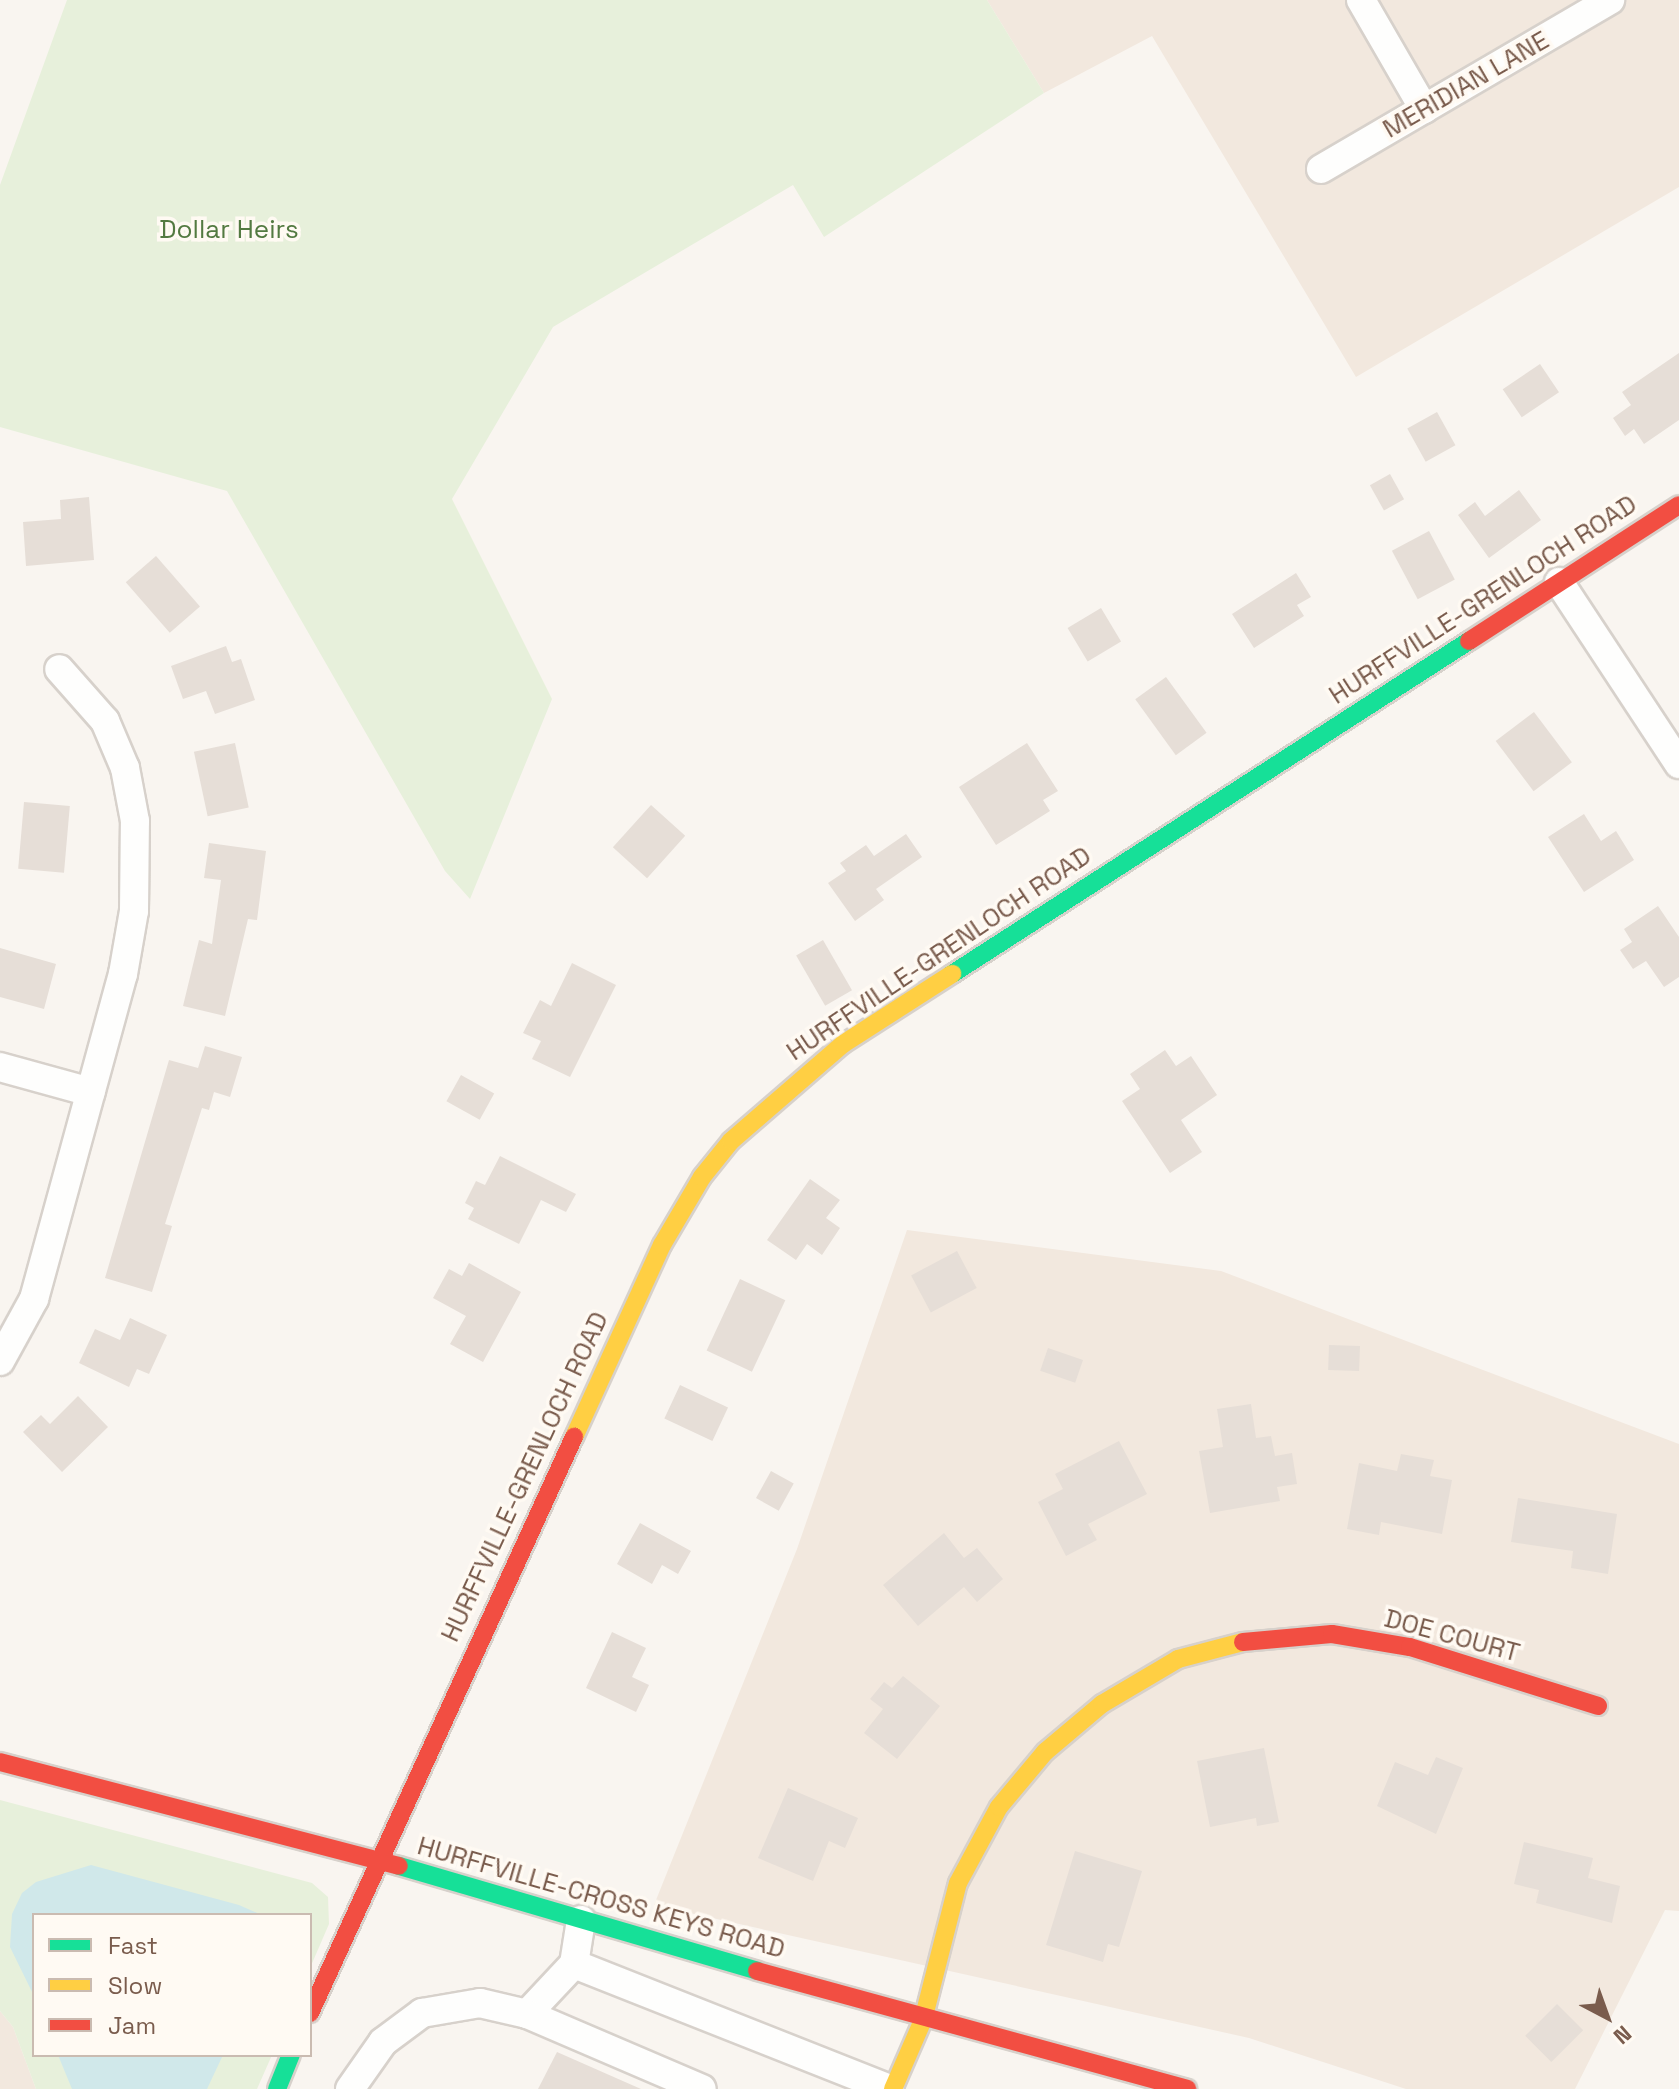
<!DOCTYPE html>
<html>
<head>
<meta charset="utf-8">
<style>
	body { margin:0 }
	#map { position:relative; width:1679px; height:2089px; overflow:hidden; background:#f9f5f0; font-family:"Space Grotesk",sans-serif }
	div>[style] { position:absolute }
	.residential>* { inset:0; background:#f2e8de }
	.green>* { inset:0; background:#e7f0db }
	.water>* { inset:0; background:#d0e8ea }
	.building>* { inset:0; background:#e6ded7; transform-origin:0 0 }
	.roads { filter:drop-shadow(2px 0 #d7d1cb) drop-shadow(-2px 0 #d7d1cb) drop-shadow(0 2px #d7d1cb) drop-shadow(0 -2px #d7d1cb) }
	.street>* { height:28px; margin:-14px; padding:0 14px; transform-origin:14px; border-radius:14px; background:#fefefd }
	.fast>* { height:18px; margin:-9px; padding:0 9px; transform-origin:9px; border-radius:9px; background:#16e098 }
	.slow>* { height:18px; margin:-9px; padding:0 9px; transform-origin:9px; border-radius:9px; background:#ffcf43 }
	.jam>* { height:18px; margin:-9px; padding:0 9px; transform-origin:9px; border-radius:9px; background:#f24e42 }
	span { translate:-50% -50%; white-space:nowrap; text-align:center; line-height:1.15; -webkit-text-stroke:7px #fffaf3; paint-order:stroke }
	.street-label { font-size:26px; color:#7a5c4d }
	.park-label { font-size:26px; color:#537a41 }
	.legend { position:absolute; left:32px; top:1913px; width:280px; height:144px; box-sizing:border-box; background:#fffaf3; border:2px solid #cabbb1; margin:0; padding:10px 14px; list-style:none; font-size:24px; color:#7a5c4d }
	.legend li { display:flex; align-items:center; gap:16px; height:40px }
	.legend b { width:40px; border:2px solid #cabbb1 }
	.north { position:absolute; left:1567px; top:1977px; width:80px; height:80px; -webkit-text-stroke:6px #fffaf3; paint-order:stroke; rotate:139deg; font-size:22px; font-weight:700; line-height:32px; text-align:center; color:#7a5c4d }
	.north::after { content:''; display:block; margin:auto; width:28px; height:36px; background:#7a5c4d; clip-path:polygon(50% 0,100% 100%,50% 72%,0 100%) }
</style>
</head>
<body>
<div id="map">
	<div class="residential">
		<i style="clip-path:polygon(987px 0,1679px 0,1679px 187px,1356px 377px,1152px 36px,1044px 93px)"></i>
		<i style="clip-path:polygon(907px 1230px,1221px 1271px,1679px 1444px,1679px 1911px,1665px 1910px,1575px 2089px,1406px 2089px,1249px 2038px,654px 1905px,797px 1549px)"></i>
		<i style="clip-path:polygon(0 2011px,13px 2027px,36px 2089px,0 2089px)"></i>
	</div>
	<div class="green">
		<i style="clip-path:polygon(67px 0,987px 0,1044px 93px,824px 237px,793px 185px,553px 327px,452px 499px,552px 699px,470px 899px,445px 871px,227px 491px,0 427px,0 185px)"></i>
		<i style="clip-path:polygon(0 1800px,312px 1883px,328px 1897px,329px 1924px,310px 1968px,310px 1915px,34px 1915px,34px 2055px,272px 2055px,257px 2089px,36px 2089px,13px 2027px,0 2011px)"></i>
	</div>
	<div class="water">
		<i style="clip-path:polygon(91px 1865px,239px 1905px,262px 1915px,34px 1915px,34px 1996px,10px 1947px,12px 1914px,22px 1893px,36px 1882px)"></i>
		<i style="clip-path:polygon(58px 2055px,223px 2055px,207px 2089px,72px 2089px)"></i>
	</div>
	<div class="building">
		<i style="clip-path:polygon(1679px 353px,1679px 420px,1644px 444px,1634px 429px,1625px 436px,1613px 418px,1631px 405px,1622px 392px)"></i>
		<i style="left:1540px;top:364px;width:34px;height:45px;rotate:56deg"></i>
		<i style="left:1437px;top:412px;width:38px;height:34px;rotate:61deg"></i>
		<i style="left:1390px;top:474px;width:29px;height:23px;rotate:61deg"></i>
		<i style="clip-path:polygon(1519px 490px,1541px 520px,1489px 558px,1458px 515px,1475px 502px,1485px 516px)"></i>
		<i style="clip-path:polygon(89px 497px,94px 560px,26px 566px,23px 522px,61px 519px,60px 500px)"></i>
		<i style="left:1429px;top:531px;width:55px;height:42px;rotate:62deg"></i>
		<i style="left:156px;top:556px;width:67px;height:40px;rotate:49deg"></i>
		<i style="clip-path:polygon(1296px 573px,1311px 597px,1297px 605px,1304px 616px,1254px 648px,1232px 614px)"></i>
		<i style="left:1101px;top:608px;width:39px;height:39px;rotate:59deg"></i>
		<i style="clip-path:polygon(226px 646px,232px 662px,241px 659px,255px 700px,215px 714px,206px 691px,183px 699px,171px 666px)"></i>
		<i style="left:1166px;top:677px;width:69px;height:38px;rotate:54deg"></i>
		<i style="left:1534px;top:712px;width:63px;height:48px;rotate:53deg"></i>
		<i style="left:235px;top:743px;width:66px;height:42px;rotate:78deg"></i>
		<i style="clip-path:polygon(1027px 743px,1058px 791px,1043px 800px,1050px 811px,996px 845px,959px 787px)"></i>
		<i style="left:24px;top:802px;width:46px;height:67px;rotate:5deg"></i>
		<i style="left:651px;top:805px;width:46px;height:57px;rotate:42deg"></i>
		<i style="clip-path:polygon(1584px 814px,1601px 841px,1616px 831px,1634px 860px,1584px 892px,1548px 837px)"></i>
		<i style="clip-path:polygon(906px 834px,922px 857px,876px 889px,884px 900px,855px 921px,828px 883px,846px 871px,840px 863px,866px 845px,874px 856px)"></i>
		<i style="clip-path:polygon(209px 843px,266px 851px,257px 920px,248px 919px,225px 1016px,183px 1006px,199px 940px,212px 944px,221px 880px,204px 878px)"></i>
		<i style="clip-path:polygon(1658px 906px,1679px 937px,1679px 977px,1664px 987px,1646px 961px,1633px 969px,1620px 950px,1632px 942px,1624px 929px)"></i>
		<i style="left:823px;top:940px;width:58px;height:31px;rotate:60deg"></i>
		<i style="clip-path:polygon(0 948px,56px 964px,44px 1009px,0 997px)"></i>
		<i style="clip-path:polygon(572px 963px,616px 985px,570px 1077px,532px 1059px,541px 1041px,523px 1033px,540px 1000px,551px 1006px)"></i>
		<i style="clip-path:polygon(205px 1046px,242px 1057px,230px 1097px,214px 1092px,209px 1110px,202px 1108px,165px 1224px,172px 1226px,152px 1292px,105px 1278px,169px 1060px,198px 1068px)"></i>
		<i style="clip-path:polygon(1165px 1050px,1176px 1066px,1191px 1056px,1217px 1095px,1181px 1120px,1202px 1152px,1170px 1173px,1122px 1101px,1140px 1089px,1130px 1074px)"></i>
		<i style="left:461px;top:1075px;width:38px;height:30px;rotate:29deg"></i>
		<i style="clip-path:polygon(500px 1156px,576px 1194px,566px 1212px,541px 1200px,519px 1244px,468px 1219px,474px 1208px,465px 1203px,476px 1181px,485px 1185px)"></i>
		<i style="clip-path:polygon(810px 1179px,840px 1200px,826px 1218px,840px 1228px,822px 1255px,807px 1244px,796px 1260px,767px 1240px)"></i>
		<i style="left:957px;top:1251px;width:42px;height:52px;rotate:62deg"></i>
		<i style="clip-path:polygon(469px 1263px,521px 1292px,483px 1362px,450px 1344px,466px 1316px,433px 1298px,449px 1269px,462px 1276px)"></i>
		<i style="left:740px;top:1279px;width:50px;height:79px;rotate:25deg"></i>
		<i style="clip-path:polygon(130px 1318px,167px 1335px,149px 1374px,137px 1369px,129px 1387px,79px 1363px,95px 1329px,120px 1340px)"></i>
		<i style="left:1329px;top:1345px;width:31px;height:25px;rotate:2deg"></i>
		<i style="left:1048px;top:1348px;width:37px;height:24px;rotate:19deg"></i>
		<i style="left:680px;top:1385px;width:53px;height:37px;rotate:25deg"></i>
		<i style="clip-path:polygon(78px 1396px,108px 1427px,62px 1472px,23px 1432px,41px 1415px,50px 1424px)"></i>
		<i style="clip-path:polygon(1251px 1404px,1256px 1438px,1271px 1436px,1275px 1456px,1292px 1453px,1297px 1484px,1277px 1487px,1280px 1501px,1210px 1513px,1199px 1451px,1223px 1447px,1217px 1409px)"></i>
		<i style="clip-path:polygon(1119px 1441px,1147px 1494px,1088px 1524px,1097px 1540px,1066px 1556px,1038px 1502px,1063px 1489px,1055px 1474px)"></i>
		<i style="clip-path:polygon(1401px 1454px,1434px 1460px,1430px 1476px,1452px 1480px,1442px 1534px,1381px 1522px,1379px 1535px,1347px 1529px,1359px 1463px,1397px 1471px)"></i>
		<i style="left:771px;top:1471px;width:26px;height:31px;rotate:29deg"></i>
		<i style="clip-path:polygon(1518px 1498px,1617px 1514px,1608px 1574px,1571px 1568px,1573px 1551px,1511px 1542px)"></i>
		<i style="clip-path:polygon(640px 1523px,691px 1551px,678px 1574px,662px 1565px,652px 1584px,617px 1564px)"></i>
		<i style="clip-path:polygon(944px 1533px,964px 1558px,977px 1548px,1003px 1579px,977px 1602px,964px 1587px,918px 1626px,883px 1585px)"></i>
		<i style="clip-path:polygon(612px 1632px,646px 1648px,632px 1677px,649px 1685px,636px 1712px,586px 1688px)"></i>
		<i style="clip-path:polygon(903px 1676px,940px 1706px,897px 1759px,864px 1733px,883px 1709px,870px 1699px,884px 1682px,892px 1688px)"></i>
		<i style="clip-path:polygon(1264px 1748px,1279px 1822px,1257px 1826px,1256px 1818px,1210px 1827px,1197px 1761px)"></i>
		<i style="clip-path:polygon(1436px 1757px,1463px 1768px,1436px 1834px,1377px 1806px,1395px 1762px,1428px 1775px)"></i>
		<i style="clip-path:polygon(788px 1788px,858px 1818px,845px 1848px,829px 1841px,813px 1881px,758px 1858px)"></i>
		<i style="clip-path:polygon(1524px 1842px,1593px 1858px,1588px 1878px,1620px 1886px,1612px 1923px,1536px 1903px,1539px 1890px,1514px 1884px)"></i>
		<i style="clip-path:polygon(1075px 1851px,1142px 1871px,1119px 1947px,1108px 1944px,1103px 1962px,1046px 1945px)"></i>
		<i style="left:1557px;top:2004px;width:37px;height:45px;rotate:45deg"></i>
		<i style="clip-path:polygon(557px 2052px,641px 2089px,538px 2089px)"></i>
	</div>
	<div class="roads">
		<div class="street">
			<i style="left:1361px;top:0;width:126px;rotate:60deg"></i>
			<i style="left:1321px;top:169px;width:335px;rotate:-30.3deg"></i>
			<i style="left:1559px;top:582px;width:218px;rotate:56.6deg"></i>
			<i style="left:0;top:1067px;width:94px;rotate:15.4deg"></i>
			<i style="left:0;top:1361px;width:71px;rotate:-61.3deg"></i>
			<i style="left:34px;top:1299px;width:337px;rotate:-74.7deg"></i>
			<i style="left:123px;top:974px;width:64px;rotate:-80.1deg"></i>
			<i style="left:134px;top:911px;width:90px;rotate:-89.4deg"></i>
			<i style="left:135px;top:821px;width:54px;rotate:-100.7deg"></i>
			<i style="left:125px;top:768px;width:51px;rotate:-113.1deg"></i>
			<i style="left:105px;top:721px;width:69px;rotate:-131.5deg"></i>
			<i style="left:581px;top:1920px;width:45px;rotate:99deg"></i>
			<i style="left:574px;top:1964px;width:339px;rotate:21.6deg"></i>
			<i style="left:527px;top:2014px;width:69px;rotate:-46.8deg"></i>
			<i style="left:350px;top:2089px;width:57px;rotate:-54.9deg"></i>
			<i style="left:383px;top:2042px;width:49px;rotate:-36.6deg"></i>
			<i style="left:422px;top:2013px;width:59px;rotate:-9.8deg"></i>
			<i style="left:480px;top:2003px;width:48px;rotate:13.2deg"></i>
			<i style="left:527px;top:2014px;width:190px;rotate:23.2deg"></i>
		</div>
		<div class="fast">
			<i style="left:952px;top:974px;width:615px;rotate:-32.79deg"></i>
			<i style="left:399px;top:1866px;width:373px;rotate:16.3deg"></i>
			<i style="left:277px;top:2089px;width:37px;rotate:-68deg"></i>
		</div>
		<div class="slow">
			<i style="left:574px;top:1437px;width:211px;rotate:-65.4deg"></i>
			<i style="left:662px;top:1245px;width:79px;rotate:-59.5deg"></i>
			<i style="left:702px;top:1177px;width:46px;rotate:-51.1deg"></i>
			<i style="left:731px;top:1141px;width:148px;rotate:-40.9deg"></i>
			<i style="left:843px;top:1044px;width:130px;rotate:-32.7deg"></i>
			<i style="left:893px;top:2089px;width:75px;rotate:-66.5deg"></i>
			<i style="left:923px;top:2020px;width:141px;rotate:-75.7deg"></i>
			<i style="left:958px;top:1883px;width:86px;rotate:-61.7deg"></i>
			<i style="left:999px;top:1807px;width:72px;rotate:-50.1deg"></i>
			<i style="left:1045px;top:1752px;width:75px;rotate:-40.1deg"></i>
			<i style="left:1102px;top:1704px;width:88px;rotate:-30.6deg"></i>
			<i style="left:1178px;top:1659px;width:67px;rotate:-14.7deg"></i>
		</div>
		<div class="jam">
			<i style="left:1469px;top:641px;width:250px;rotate:-32.9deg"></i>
			<i style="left:1243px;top:1642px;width:89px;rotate:-5.1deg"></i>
			<i style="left:1332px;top:1634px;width:79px;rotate:9.5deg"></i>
			<i style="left:1410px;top:1647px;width:197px;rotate:17.4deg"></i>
			<i style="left:0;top:1762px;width:412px;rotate:14.6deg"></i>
			<i style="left:757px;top:1971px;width:446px;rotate:15.3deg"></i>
			<i style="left:310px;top:2013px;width:634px;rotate:-65.38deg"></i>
		</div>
	</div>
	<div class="street-label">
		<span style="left:1466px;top:85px;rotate:-30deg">MERIDIAN LANE</span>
		<span style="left:1483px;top:600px;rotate:-33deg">HURFFVILLE-GRENLOCH ROAD</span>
		<span style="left:939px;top:954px;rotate:-34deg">HURFFVILLE-GRENLOCH ROAD</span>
		<span style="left:525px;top:1477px;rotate:-65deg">HURFFVILLE-GRENLOCH ROAD</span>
		<span style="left:1452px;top:1636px;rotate:15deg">DOE COURT</span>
		<span style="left:601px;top:1898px;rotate:16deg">HURFFVILLE-CROSS KEYS ROAD</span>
	</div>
	<div class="park-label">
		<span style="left:229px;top:230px">Dollar Heirs</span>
	</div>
	<ul class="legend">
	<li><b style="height:10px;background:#16e098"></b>Fast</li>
	<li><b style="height:10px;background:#ffcf43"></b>Slow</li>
	<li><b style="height:10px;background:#f24e42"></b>Jam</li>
	</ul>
	<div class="north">N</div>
</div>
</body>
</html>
